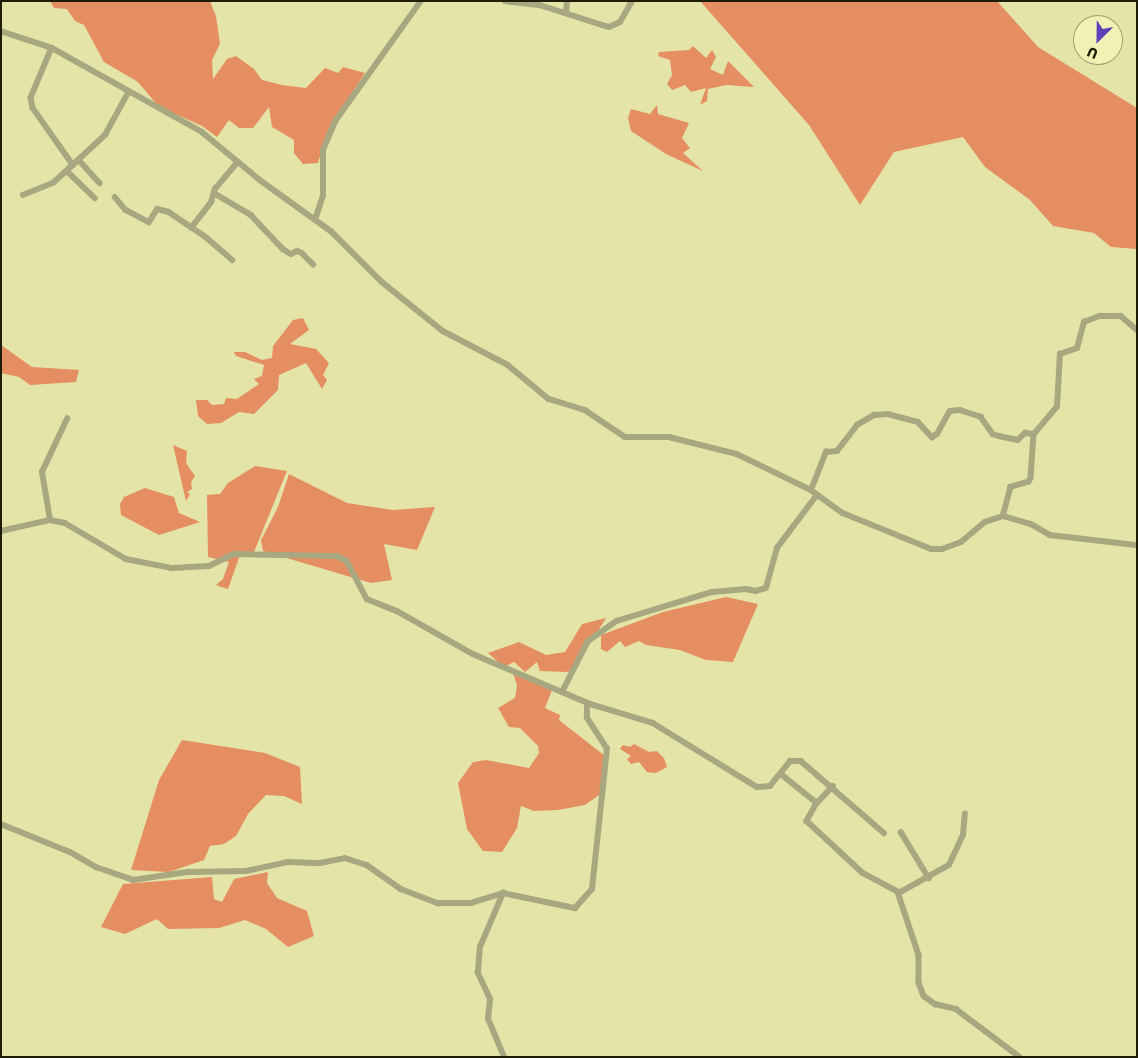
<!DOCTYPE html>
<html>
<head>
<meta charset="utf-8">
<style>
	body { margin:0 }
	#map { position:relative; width:1138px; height:1058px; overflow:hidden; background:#e4e4a9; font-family:Poppins,sans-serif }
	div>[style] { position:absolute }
	.forest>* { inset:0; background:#e48e61 }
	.street>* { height:5.5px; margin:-2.75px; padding:0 2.75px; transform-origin:2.75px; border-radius:2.75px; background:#a7a780 }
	span { translate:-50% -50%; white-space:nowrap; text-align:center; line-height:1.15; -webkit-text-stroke:5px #f1f1b6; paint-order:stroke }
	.frame { position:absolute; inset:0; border:2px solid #1e1e07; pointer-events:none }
	.north { position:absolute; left:1073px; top:15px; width:50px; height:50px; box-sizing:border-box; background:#f1f1b6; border:1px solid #9d9d70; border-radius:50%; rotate:203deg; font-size:14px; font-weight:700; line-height:20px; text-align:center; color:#1e1e07 }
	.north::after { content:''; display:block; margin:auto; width:18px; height:22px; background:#5c41b9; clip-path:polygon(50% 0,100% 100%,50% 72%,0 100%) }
</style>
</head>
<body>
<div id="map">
	<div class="forest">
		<i style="clip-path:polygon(50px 1px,210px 1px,216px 16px,220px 44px,212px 60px,213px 79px,227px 59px,236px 56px,254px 69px,262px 80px,282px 85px,306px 88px,325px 68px,338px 73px,343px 67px,365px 73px,328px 130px,318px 163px,303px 164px,294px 153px,294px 140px,272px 127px,269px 107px,253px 128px,239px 128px,229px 120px,217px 137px,202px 126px,158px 106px,138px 82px,104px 62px,84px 25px,75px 21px,67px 9px,54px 8px)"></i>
		<i style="clip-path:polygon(700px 1px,997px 1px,1038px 47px,1137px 108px,1137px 249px,1111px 247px,1094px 233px,1053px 226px,1030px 200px,985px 167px,963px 137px,894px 152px,860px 205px,809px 125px)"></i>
		<i style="clip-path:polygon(693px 46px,706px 58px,712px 50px,716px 57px,710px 69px,723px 75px,728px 61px,754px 87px,726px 85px,708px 89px,707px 101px,700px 105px,706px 88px,691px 92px,685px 85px,672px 90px,667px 84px,672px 75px,670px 60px,658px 56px,659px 52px,689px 50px)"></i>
		<i style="clip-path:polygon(657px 105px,658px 114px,689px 123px,682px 138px,690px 148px,683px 153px,703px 171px,666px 154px,631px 131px,628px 118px,631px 109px,650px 114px)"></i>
		<i style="clip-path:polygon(303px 318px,309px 330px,290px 344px,316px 349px,329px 363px,323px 375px,327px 380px,322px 389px,306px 363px,279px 375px,278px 390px,254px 414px,239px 412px,221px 423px,207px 424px,198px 416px,196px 400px,207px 400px,212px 405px,224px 404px,226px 398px,237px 399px,259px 384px,254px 379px,262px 376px,264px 365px,236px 356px,234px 352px,245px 352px,262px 360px,272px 358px,273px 346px,293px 320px)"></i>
		<i style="clip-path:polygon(1px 345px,32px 367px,79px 370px,76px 382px,30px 385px,19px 377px,1px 373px)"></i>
		<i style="clip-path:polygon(173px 445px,187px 451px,186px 463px,195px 476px,191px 482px,192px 489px,187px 492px,190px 494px,186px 501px)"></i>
		<i style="clip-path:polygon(255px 466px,287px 471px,252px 557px,240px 555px,228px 589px,221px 587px,216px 585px,223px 579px,229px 562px,208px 557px,207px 495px,220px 494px,228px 483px)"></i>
		<i style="clip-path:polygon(289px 474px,347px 503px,393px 510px,435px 507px,417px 550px,384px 544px,392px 580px,371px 583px,263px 551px,261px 540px,278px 507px)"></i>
		<i style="clip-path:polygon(145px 488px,174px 497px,179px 513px,200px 522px,159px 535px,121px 515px,120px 504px,124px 497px)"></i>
		<i style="clip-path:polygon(726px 597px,758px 604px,733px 662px,706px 660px,680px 650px,646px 645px,639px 641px,625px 647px,620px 641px,607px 652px,601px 649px,601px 635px,663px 612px)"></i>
		<i style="clip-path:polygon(606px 618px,578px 663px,568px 672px,540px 671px,537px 662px,525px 672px,514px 662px,504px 667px,488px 653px,519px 642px,546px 655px,565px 652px,582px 624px)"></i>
		<i style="clip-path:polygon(513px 673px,552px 690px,545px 708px,560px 715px,559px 720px,605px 756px,602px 793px,585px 805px,558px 810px,534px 811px,521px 806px,517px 828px,502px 852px,483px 851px,467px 829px,458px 783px,473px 762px,486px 760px,529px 768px,539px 753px,538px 746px,520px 728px,509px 727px,498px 708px,515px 698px,517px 685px)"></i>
		<i style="clip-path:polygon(182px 740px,265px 753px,300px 767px,302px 804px,284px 796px,266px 795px,248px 814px,236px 836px,224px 844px,210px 846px,204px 860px,169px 872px,131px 870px,159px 780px)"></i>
		<i style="clip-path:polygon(634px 744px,649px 752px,657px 751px,664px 758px,667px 767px,656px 773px,647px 772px,639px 762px,631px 764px,627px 759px,631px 756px,620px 749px,623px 745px,630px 747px)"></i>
		<i style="clip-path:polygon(268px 872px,267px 883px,277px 898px,307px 911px,314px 936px,288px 947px,266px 929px,245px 920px,219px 928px,168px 929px,157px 919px,125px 934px,101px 927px,123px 884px,212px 877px,214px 899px,222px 902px,234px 879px)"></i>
	</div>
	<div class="street">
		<i style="left:505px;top:1px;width:35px;rotate:7deg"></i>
		<i style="left:540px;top:5px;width:72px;rotate:17.7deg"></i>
		<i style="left:609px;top:27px;width:12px;rotate:-24deg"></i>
		<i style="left:620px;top:22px;width:24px;rotate:-60deg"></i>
		<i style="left:566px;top:13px;width:12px;rotate:-85deg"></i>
		<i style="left:1px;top:31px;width:54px;rotate:18.4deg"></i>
		<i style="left:52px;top:48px;width:172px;rotate:29.2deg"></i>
		<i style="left:202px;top:132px;width:75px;rotate:39.6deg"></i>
		<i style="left:260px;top:180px;width:89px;rotate:35.8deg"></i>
		<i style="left:332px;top:232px;width:71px;rotate:45deg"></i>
		<i style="left:382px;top:282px;width:78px;rotate:38.8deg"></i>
		<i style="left:443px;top:331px;width:73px;rotate:27.6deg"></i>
		<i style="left:508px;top:365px;width:53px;rotate:39.7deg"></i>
		<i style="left:549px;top:399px;width:38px;rotate:17deg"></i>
		<i style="left:585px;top:410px;width:48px;rotate:34deg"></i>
		<i style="left:625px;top:437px;width:44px"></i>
		<i style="left:669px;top:437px;width:70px;rotate:14deg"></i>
		<i style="left:737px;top:454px;width:82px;rotate:25.9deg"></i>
		<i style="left:811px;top:490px;width:39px;rotate:36deg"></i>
		<i style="left:843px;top:513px;width:95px;rotate:22.2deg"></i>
		<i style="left:931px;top:549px;width:11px"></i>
		<i style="left:942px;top:549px;width:20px;rotate:-20deg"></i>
		<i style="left:961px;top:542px;width:31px;rotate:-40deg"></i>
		<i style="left:985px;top:522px;width:19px;rotate:-18deg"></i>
		<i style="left:1003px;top:516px;width:29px;rotate:16deg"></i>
		<i style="left:1031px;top:524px;width:22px;rotate:30deg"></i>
		<i style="left:1050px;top:535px;width:88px;rotate:6.6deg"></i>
		<i style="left:52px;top:48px;width:54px;rotate:112.8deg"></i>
		<i style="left:31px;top:98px;width:10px;rotate:79deg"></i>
		<i style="left:33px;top:108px;width:70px;rotate:54.9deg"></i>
		<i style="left:79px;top:160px;width:31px;rotate:48deg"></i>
		<i style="left:67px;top:171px;width:39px;rotate:44deg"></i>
		<i style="left:214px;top:193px;width:43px;rotate:30.7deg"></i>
		<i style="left:251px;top:215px;width:47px;rotate:46.7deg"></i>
		<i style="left:283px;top:249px;width:9px;rotate:32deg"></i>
		<i style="left:291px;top:254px;width:7px;rotate:-27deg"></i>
		<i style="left:297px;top:251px;width:5px;rotate:22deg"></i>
		<i style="left:302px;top:253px;width:16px;rotate:45deg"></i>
		<i style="left:23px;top:195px;width:32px;rotate:-22deg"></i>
		<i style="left:53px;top:183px;width:71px;rotate:-42.7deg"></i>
		<i style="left:105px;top:135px;width:48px;rotate:-61.3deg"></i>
		<i style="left:115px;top:197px;width:17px;rotate:50deg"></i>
		<i style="left:126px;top:210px;width:26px;rotate:28deg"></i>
		<i style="left:149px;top:222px;width:15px;rotate:-58deg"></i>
		<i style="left:157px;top:209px;width:12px;rotate:14deg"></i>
		<i style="left:169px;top:212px;width:45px;rotate:34deg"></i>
		<i style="left:206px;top:237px;width:35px;rotate:41deg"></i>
		<i style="left:315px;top:220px;width:25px;rotate:-72deg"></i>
		<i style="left:323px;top:196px;width:46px;rotate:-90deg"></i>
		<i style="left:323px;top:150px;width:33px;rotate:-67deg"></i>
		<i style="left:336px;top:120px;width:146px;rotate:-54.5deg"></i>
		<i style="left:191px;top:228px;width:33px;rotate:-52deg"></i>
		<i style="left:211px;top:202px;width:14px;rotate:-73deg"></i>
		<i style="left:215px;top:189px;width:35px;rotate:-50deg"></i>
		<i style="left:1034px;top:434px;width:35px;rotate:-50deg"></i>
		<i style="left:1057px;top:407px;width:53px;rotate:-86.8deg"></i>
		<i style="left:1060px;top:354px;width:18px;rotate:-19deg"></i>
		<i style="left:1077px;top:348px;width:27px;rotate:-75deg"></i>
		<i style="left:1084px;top:322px;width:17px;rotate:-21deg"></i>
		<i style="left:1100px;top:316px;width:21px"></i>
		<i style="left:1121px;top:316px;width:21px;rotate:41deg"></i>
		<i style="left:811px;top:490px;width:41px;rotate:-68.5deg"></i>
		<i style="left:826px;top:452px;width:11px;rotate:-5deg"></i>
		<i style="left:837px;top:451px;width:33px;rotate:-52deg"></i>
		<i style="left:857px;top:425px;width:20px;rotate:-30deg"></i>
		<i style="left:874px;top:415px;width:14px;rotate:-4deg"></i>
		<i style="left:888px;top:414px;width:31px;rotate:15deg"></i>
		<i style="left:918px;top:422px;width:21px;rotate:47deg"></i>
		<i style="left:932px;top:437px;width:6px;rotate:-31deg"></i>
		<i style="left:937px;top:434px;width:26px;rotate:-61deg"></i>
		<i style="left:950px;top:411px;width:10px;rotate:-6deg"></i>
		<i style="left:960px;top:410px;width:22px;rotate:18deg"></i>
		<i style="left:981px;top:417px;width:21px;rotate:55deg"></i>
		<i style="left:993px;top:434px;width:6px;rotate:18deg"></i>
		<i style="left:999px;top:436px;width:19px;rotate:12deg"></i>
		<i style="left:1018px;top:440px;width:10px;rotate:-45deg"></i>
		<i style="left:1025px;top:433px;width:9px;rotate:6deg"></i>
		<i style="left:1034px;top:434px;width:44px;rotate:93.9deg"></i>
		<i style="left:1031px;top:478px;width:4px;rotate:117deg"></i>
		<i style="left:1029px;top:482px;width:19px;rotate:164deg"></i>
		<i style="left:1011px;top:487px;width:30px;rotate:105deg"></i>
		<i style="left:50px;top:520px;width:49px;rotate:-99.5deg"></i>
		<i style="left:42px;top:472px;width:59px;rotate:-64.7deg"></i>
		<i style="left:1px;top:531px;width:50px;rotate:-12.7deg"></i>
		<i style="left:50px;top:520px;width:15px;rotate:11deg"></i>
		<i style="left:65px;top:523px;width:71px;rotate:30.5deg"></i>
		<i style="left:126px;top:559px;width:47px;rotate:11.1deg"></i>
		<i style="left:172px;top:568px;width:37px;rotate:-3deg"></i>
		<i style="left:209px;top:566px;width:28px;rotate:-26deg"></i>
		<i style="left:234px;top:554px;width:103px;rotate:1.1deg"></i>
		<i style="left:337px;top:556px;width:11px;rotate:27deg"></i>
		<i style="left:347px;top:561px;width:43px;rotate:62.2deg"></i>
		<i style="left:367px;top:599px;width:32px;rotate:22deg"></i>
		<i style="left:397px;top:611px;width:87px;rotate:29.5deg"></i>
		<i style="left:473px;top:654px;width:127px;rotate:23.1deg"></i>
		<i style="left:590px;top:704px;width:66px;rotate:16.8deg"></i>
		<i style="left:653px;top:723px;width:122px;rotate:31.6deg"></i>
		<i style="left:757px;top:787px;width:13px;rotate:-4deg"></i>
		<i style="left:770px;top:786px;width:32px;rotate:-51deg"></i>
		<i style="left:790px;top:761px;width:11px"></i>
		<i style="left:801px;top:761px;width:110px;rotate:40.9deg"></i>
		<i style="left:562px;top:692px;width:57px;rotate:-63deg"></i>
		<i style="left:588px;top:641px;width:35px;rotate:-35deg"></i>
		<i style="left:617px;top:621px;width:99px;rotate:-17deg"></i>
		<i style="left:712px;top:592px;width:34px;rotate:-5deg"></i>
		<i style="left:746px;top:589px;width:10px;rotate:11deg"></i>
		<i style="left:756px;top:591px;width:10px;rotate:-17deg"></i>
		<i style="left:766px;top:588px;width:41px;rotate:-74.6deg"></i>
		<i style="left:777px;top:548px;width:66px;rotate:-53deg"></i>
		<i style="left:781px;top:774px;width:46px;rotate:38.9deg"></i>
		<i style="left:817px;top:803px;width:21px;rotate:119deg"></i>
		<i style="left:807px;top:821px;width:76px;rotate:42.9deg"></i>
		<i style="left:863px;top:873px;width:40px;rotate:28deg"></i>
		<i style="left:898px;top:892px;width:66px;rotate:71.6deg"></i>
		<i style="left:919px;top:955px;width:28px;rotate:90deg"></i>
		<i style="left:919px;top:983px;width:14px;rotate:69deg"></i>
		<i style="left:924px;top:996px;width:14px;rotate:36deg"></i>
		<i style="left:935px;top:1004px;width:22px;rotate:13deg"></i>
		<i style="left:956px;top:1009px;width:80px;rotate:36.9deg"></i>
		<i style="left:817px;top:803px;width:23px;rotate:-47deg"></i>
		<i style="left:1px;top:824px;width:74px;rotate:22.1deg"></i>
		<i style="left:70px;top:852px;width:30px;rotate:30deg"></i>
		<i style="left:96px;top:867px;width:39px;rotate:19deg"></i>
		<i style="left:133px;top:880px;width:56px;rotate:-8.3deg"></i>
		<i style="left:188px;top:872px;width:58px;rotate:-1deg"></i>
		<i style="left:246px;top:871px;width:43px;rotate:-12.1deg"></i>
		<i style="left:288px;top:862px;width:32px;rotate:2deg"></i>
		<i style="left:320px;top:863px;width:25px;rotate:-11deg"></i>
		<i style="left:345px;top:858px;width:23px;rotate:18deg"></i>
		<i style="left:367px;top:865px;width:42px;rotate:35.2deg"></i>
		<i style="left:401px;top:889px;width:40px;rotate:21deg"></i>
		<i style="left:438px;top:903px;width:33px"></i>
		<i style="left:471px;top:903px;width:34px;rotate:-17deg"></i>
		<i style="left:901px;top:832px;width:54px;rotate:58.7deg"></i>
		<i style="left:899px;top:893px;width:57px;rotate:-29.2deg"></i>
		<i style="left:949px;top:865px;width:33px;rotate:-65deg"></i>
		<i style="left:963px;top:835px;width:21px;rotate:-85deg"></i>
		<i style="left:504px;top:1057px;width:41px;rotate:-112.8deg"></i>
		<i style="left:488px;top:1019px;width:20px;rotate:-84deg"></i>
		<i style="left:490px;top:999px;width:29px;rotate:-115deg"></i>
		<i style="left:478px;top:973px;width:26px;rotate:-86deg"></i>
		<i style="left:480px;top:947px;width:59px;rotate:-66.9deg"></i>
		<i style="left:503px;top:893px;width:74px;rotate:11.8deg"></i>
		<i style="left:575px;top:908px;width:25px;rotate:-48deg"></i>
		<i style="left:592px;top:889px;width:141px;rotate:-83.9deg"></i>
		<i style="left:607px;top:749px;width:37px;rotate:-123deg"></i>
		<i style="left:587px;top:718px;width:15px;rotate:-90deg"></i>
	</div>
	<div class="frame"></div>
	<div class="north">U</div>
</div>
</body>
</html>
